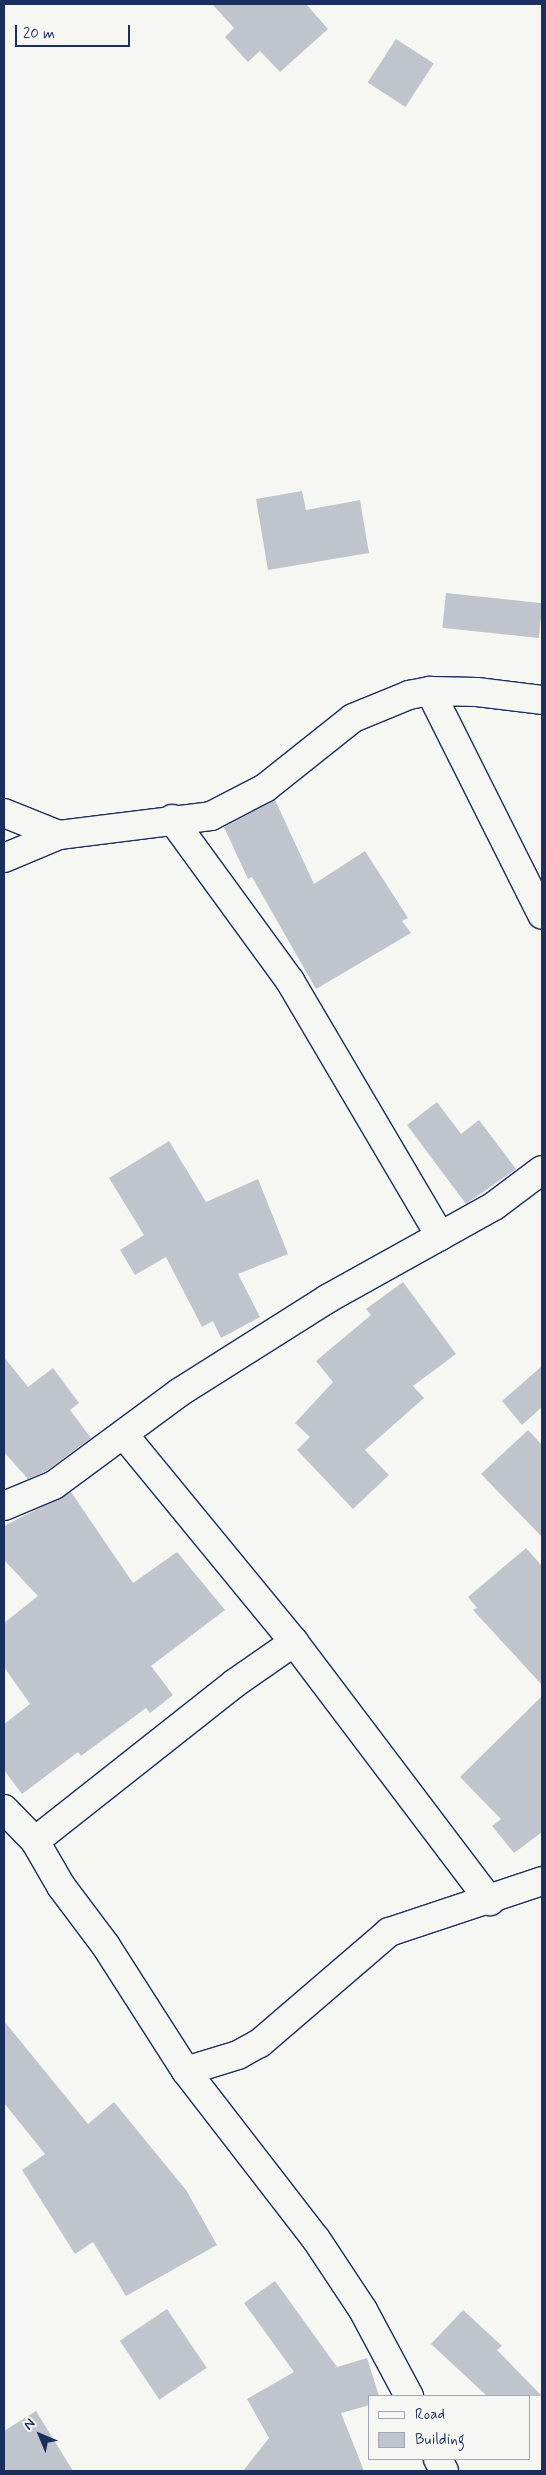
<!DOCTYPE html>
<html>
<head>
<meta charset="utf-8">
<style>
	body { margin:0 }
	#map { position:relative; width:546px; height:2475px; overflow:hidden; background:#f6f6f2; font-family:Mynerve,sans-serif }
	div>[style] { position:absolute }
	.building>* { inset:0; background:#c0c4cd; transform-origin:0 0 }
	.roads { filter:drop-shadow(1px 0 #1b2f5e) drop-shadow(-1px 0 #1b2f5e) drop-shadow(0 1px #1b2f5e) drop-shadow(0 -1px #1b2f5e) }
	.minor>* { height:28px; margin:-14px; padding:0 14px; transform-origin:14px; border-radius:14px; background:#f6f6f2 }
	span { translate:-50% -50%; white-space:nowrap; text-align:center; line-height:1.15; -webkit-text-stroke:4px #f6f6f2; paint-order:stroke }
	.frame { position:absolute; inset:0; border:5px solid #1b2f5e; pointer-events:none }
	.legend { position:absolute; left:368px; top:2395px; width:162px; height:65px; box-sizing:border-box; background:#f6f6f2; border:1px solid #9ea6b7; margin:0; padding:6px 9px; list-style:none; font-size:15px; color:#1b2f5e }
	.legend li { display:flex; align-items:center; gap:10px; height:25px }
	.legend b { width:25px; border:1px solid #9ea6b7 }
	.north { position:absolute; left:15px; top:2410px; width:50px; height:50px; -webkit-text-stroke:4px #f6f6f2; paint-order:stroke; rotate:315deg; font-size:14px; font-weight:700; line-height:20px; text-align:center; color:#1b2f5e }
	.north::after { content:''; display:block; margin:auto; width:18px; height:22px; background:#1b2f5e; clip-path:polygon(50% 0,100% 100%,50% 72%,0 100%) }
	.scale { position:absolute; left:15px; top:25px; width:115px; height:22px; box-sizing:border-box; border:2px solid #1b2f5e; border-top:0; padding-left:6px; font-size:15px; line-height:18px; white-space:nowrap; color:#1b2f5e; -webkit-text-stroke:4px #f6f6f2; paint-order:stroke }
</style>
</head>
<body>
<div id="map">
	<div class="building">
		<i style="clip-path:polygon(212px 4px,306px 4px,328px 29px,280px 72px,260px 51px,248px 62px,225px 37px,234px 28px)"></i>
		<i style="left:396px;top:39px;width:45px;height:52px;rotate:33deg"></i>
		<i style="clip-path:polygon(302px 491px,306px 510px,360px 500px,369px 553px,268px 570px,256px 499px)"></i>
		<i style="left:446px;top:593px;width:97px;height:35px;rotate:6deg"></i>
		<i style="clip-path:polygon(275px 800px,314px 884px,365px 851px,408px 918px,402px 921px,411px 933px,316px 989px,252px 877px,248px 879px,224px 827px)"></i>
		<i style="clip-path:polygon(437px 1102px,461px 1134px,479px 1120px,516px 1169px,466px 1204px,407px 1125px)"></i>
		<i style="clip-path:polygon(169px 1141px,206px 1202px,258px 1179px,288px 1254px,238px 1274px,260px 1317px,221px 1338px,213px 1321px,202px 1327px,166px 1257px,135px 1275px,120px 1250px,144px 1235px,109px 1178px)"></i>
		<i style="clip-path:polygon(403px 1282px,456px 1354px,413px 1386px,424px 1398px,365px 1450px,389px 1475px,353px 1509px,297px 1450px,310px 1437px,295px 1423px,333px 1382px,316px 1361px,371px 1315px,366px 1309px)"></i>
		<i style="clip-path:polygon(4px 1357px,28px 1387px,53px 1368px,79px 1403px,70px 1410px,91px 1438px,46px 1471px,28px 1479px,4px 1452px)"></i>
		<i style="clip-path:polygon(542px 1366px,542px 1407px,522px 1425px,502px 1401px)"></i>
		<i style="clip-path:polygon(528px 1430px,542px 1445px,542px 1537px,481px 1474px)"></i>
		<i style="clip-path:polygon(71px 1492px,133px 1583px,177px 1552px,225px 1610px,151px 1666px,173px 1695px,150px 1713px,146px 1708px,81px 1756px,78px 1752px,22px 1794px,4px 1770px,4px 1724px,30px 1704px,4px 1667px,4px 1623px,38px 1596px,4px 1560px,4px 1526px)"></i>
		<i style="clip-path:polygon(526px 1548px,542px 1566px,542px 1685px,473px 1610px,477px 1608px,468px 1597px)"></i>
		<i style="clip-path:polygon(542px 1696px,542px 1832px,514px 1853px,492px 1826px,501px 1819px,460px 1777px)"></i>
		<i style="clip-path:polygon(4px 2021px,88px 2124px,114px 2102px,186px 2190px,217px 2245px,126px 2296px,93px 2242px,75px 2254px,22px 2170px,45px 2154px,4px 2103px)"></i>
		<i style="clip-path:polygon(275px 2281px,337px 2367px,367px 2358px,379px 2396px,370px 2396px,370px 2405px,341px 2413px,364px 2471px,243px 2471px,269px 2438px,247px 2399px,294px 2372px,244px 2303px)"></i>
		<i style="left:167px;top:2309px;width:71px;height:57px;rotate:56deg"></i>
		<i style="clip-path:polygon(463px 2310px,502px 2346px,497px 2350px,542px 2396px,487px 2396px,431px 2344px)"></i>
		<i style="clip-path:polygon(36px 2411px,73px 2471px,4px 2471px,4px 2431px)"></i>
	</div>
	<div class="roads">
		<div class="minor">
			<i style="left:430px;top:691px;width:250px;rotate:63.4deg"></i>
			<i style="left:4px;top:813px;width:59px;rotate:21.8deg"></i>
			<i style="left:59px;top:835px;width:153px;rotate:-7.1deg"></i>
			<i style="left:211px;top:816px;width:61px;rotate:-27.4deg"></i>
			<i style="left:265px;top:788px;width:112px;rotate:-38.5deg"></i>
			<i style="left:353px;top:718px;width:61px;rotate:-22.3deg"></i>
			<i style="left:409px;top:695px;width:21px;rotate:-11deg"></i>
			<i style="left:430px;top:691px;width:47px;rotate:1.2deg"></i>
			<i style="left:477px;top:692px;width:65px;rotate:7deg"></i>
			<i style="left:172px;top:819px;width:200px;rotate:53.9deg"></i>
			<i style="left:290px;top:981px;width:296px;rotate:59.5deg"></i>
			<i style="left:4px;top:858px;width:60px;rotate:-22.7deg"></i>
			<i style="left:124px;top:1435px;width:268px;rotate:50.6deg"></i>
			<i style="left:294px;top:1642px;width:325px;rotate:52.9deg"></i>
			<i style="left:4px;top:1506px;width:54px;rotate:-22.8deg"></i>
			<i style="left:54px;top:1485px;width:157px;rotate:-36.4deg"></i>
			<i style="left:180px;top:1392px;width:174px;rotate:-32.3deg"></i>
			<i style="left:327px;top:1299px;width:191px;rotate:-29.1deg"></i>
			<i style="left:494px;top:1206px;width:60px;rotate:-36.9deg"></i>
			<i style="left:4px;top:1809px;width:45px;rotate:45.9deg"></i>
			<i style="left:35px;top:1841px;width:52px;rotate:60deg"></i>
			<i style="left:61px;top:1886px;width:75px;rotate:53.1deg"></i>
			<i style="left:106px;top:1946px;width:148px;rotate:57.4deg"></i>
			<i style="left:186px;top:2071px;width:212px;rotate:52.3deg"></i>
			<i style="left:316px;top:2239px;width:85px;rotate:56.5deg"></i>
			<i style="left:363px;top:2310px;width:98px;rotate:61.9deg"></i>
			<i style="left:35px;top:1841px;width:255px;rotate:-38.3deg"></i>
			<i style="left:235px;top:1683px;width:72px;rotate:-34.8deg"></i>
			<i style="left:186px;top:2071px;width:54px;rotate:-17.1deg"></i>
			<i style="left:238px;top:2055px;width:25px;rotate:-29deg"></i>
			<i style="left:260px;top:2043px;width:170px;rotate:-40.7deg"></i>
			<i style="left:389px;top:1932px;width:161px;rotate:-18.4deg"></i>
			<i style="left:438px;top:2459px;width:13px;rotate:63deg"></i>
		</div>
	</div>
	<div class="frame"></div>
	<ul class="legend">
	<li><b style="height:6px;background:#f6f6f2"></b>Road</li>
	<li><b style="height:14px;background:#c0c4cd"></b>Building</li>
	</ul>
	<div class="north">N</div>
	<div class="scale">20 m</div>
</div>
</body>
</html>
